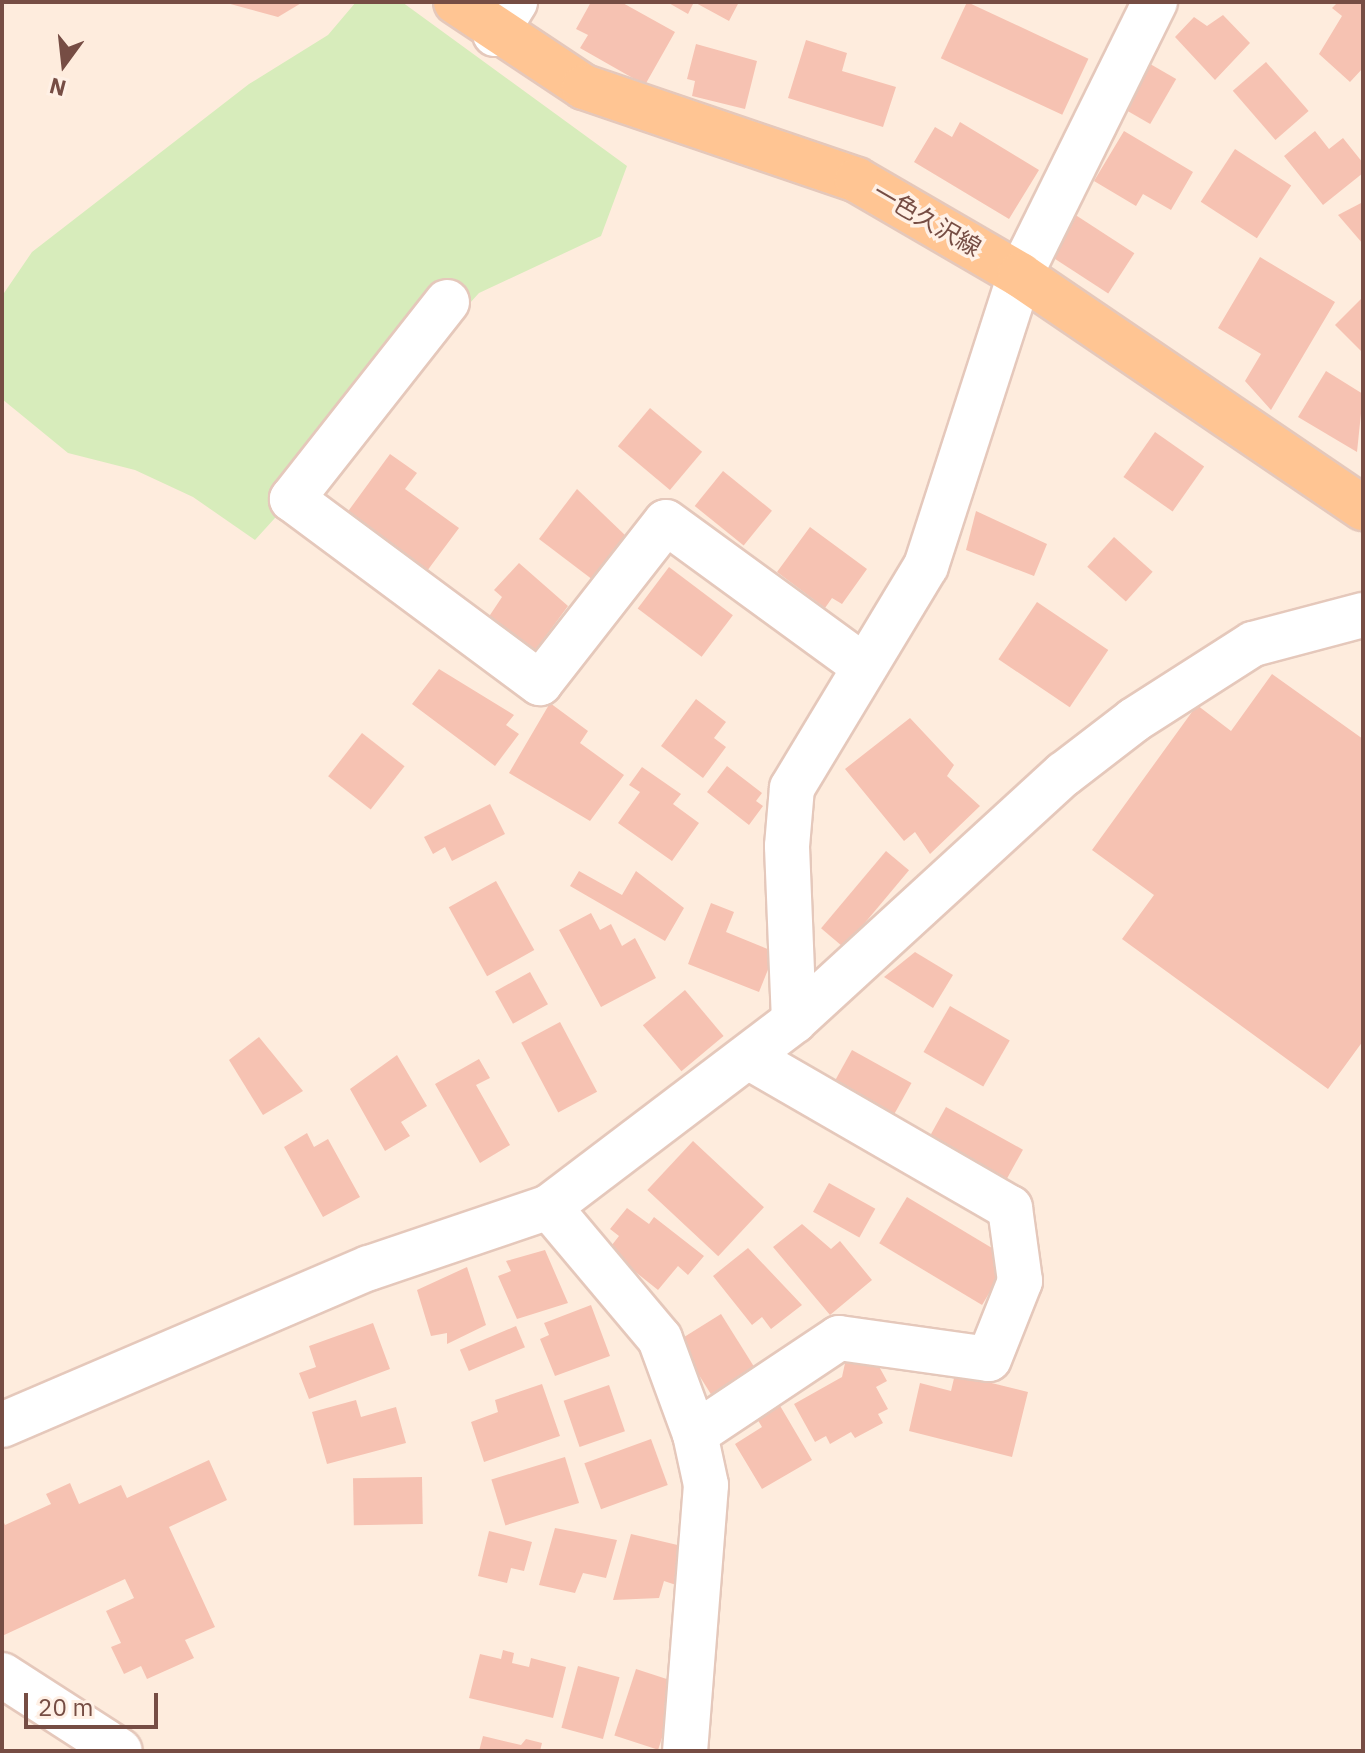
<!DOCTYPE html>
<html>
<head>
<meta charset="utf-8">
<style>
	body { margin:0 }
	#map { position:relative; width:1365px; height:1753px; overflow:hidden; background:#feecdd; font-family:"IBM Plex Sans","Noto Sans JP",sans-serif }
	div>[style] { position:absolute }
	.green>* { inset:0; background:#d7ecbb }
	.building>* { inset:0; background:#f6c2b2; transform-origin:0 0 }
	.roads { filter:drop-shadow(2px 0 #e5c8bb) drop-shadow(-2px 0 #e5c8bb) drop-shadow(0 2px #e5c8bb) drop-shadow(0 -2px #e5c8bb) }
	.minor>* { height:44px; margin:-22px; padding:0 22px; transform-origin:22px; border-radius:22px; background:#fff }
	.major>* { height:44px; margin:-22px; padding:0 22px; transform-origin:22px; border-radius:22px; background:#ffc593 }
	span { translate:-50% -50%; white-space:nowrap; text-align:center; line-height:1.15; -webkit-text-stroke:7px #fff0e5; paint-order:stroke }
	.street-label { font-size:24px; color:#764d44 }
	.frame { position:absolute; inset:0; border:4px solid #764d44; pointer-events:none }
	.north { position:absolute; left:24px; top:24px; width:80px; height:80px; -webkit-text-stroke:6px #fff0e5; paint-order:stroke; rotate:195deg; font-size:22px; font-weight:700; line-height:32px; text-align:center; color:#764d44 }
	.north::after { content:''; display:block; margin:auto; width:28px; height:36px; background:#764d44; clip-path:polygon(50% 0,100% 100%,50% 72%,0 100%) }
	.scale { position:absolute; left:24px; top:1693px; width:134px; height:36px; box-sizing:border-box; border:4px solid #764d44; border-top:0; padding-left:10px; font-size:24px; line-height:28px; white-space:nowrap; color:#764d44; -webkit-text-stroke:6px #fff0e5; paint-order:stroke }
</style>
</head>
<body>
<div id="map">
	<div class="green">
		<i style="clip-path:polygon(356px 2px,402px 2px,627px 166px,601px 236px,479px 293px,255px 540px,193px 497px,135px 470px,68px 453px,2px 399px,2px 296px,32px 252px,249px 84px,328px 35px)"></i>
	</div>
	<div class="building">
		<i style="clip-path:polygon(223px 2px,303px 2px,278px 17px)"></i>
		<i style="clip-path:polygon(591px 2px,621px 2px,675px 32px,645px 85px,580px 48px,588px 35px,576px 29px)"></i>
		<i style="clip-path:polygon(667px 2px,739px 2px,729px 21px,694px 2px,688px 14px)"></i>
		<i style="left:967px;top:2px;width:134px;height:62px;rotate:25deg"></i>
		<i style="clip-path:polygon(1338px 2px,1363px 2px,1363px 68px,1350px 82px,1319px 54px,1342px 16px,1332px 8px)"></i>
		<i style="clip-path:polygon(1223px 15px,1250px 43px,1215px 80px,1175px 37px,1194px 17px,1207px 26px)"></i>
		<i style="clip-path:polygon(806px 40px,847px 53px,842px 71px,896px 87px,883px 127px,788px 98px)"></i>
		<i style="clip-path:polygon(696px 44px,757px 61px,745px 109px,692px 96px,695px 81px,687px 79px)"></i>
		<i style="left:1145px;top:61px;width:36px;height:52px;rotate:30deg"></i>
		<i style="left:1266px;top:62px;width:65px;height:44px;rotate:49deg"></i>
		<i style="clip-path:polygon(960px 122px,1039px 170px,1009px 219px,914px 162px,935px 127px,952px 137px)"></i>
		<i style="clip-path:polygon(1124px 131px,1193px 172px,1171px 210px,1143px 194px,1136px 206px,1094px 181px)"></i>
		<i style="clip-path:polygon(1315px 131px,1329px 149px,1343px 138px,1363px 163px,1363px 173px,1323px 205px,1284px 156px)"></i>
		<i style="left:1235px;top:149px;width:67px;height:63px;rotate:33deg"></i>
		<i style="clip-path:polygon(1363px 202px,1363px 244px,1338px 215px)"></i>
		<i style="left:1074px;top:214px;width:72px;height:48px;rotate:33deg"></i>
		<i style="clip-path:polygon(1260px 257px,1335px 302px,1271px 410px,1245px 381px,1261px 354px,1218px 328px)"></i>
		<i style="clip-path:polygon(1363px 297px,1363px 353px,1335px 325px)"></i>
		<i style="clip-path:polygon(1326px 371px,1363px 394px,1357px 452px,1298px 417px)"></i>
		<i style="left:650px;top:408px;width:68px;height:50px;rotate:40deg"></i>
		<i style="left:1155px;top:432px;width:60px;height:55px;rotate:35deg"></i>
		<i style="clip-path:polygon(390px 454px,417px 473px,405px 489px,459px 528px,427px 571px,365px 526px,341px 521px)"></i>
		<i style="left:723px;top:471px;width:63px;height:45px;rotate:39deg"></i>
		<i style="clip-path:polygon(577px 489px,627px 537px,593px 580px,539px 539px)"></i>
		<i style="clip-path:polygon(976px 511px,1047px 544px,1034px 576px,966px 550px)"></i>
		<i style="clip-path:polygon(810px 527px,867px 569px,842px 604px,832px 598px,825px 608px,777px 572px)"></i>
		<i style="left:1114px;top:537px;width:52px;height:40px;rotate:42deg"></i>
		<i style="clip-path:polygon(519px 563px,568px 606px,532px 655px,488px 618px,502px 597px,494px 590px)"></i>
		<i style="left:669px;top:567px;width:80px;height:52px;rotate:37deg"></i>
		<i style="left:1037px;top:602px;width:86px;height:69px;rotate:34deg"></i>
		<i style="clip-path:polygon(439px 669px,514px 715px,506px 725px,519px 734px,495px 766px,412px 704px)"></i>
		<i style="clip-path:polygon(1272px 674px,1363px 739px,1363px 1041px,1328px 1089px,1122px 939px,1154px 895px,1092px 850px,1197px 705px,1231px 731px)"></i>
		<i style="clip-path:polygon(696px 699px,726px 722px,714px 738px,726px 747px,703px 778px,661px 746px)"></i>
		<i style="clip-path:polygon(550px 703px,588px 731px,580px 743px,624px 775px,590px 821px,509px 773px)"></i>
		<i style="clip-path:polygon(910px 718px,954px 765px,947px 776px,980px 806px,930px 854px,915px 832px,904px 841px,845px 769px)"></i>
		<i style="left:362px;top:733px;width:54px;height:55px;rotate:38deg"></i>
		<i style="clip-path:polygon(727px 766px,762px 793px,756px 801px,763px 806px,749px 825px,707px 792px)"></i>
		<i style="clip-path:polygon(642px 767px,681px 794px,673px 804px,699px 823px,672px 861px,618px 823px,640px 792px,629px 785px)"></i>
		<i style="clip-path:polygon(490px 804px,505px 834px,452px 861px,445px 847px,433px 854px,424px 837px)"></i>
		<i style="left:886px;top:851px;width:30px;height:101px;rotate:40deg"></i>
		<i style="clip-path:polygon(579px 871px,622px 895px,636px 871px,684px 908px,665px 941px,570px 886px)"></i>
		<i style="left:496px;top:881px;width:79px;height:54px;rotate:61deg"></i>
		<i style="clip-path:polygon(711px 903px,734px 912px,726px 932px,775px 952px,759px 992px,688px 964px)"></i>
		<i style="clip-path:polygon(591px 913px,600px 930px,611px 924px,622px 946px,635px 938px,656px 978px,601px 1007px,559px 930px)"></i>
		<i style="clip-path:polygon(915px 952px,953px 975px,933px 1008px,884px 977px)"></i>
		<i style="left:530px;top:972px;width:37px;height:40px;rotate:61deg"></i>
		<i style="left:685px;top:990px;width:60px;height:55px;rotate:50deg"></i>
		<i style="left:950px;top:1006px;width:69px;height:53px;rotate:30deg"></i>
		<i style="left:560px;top:1022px;width:79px;height:44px;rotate:62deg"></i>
		<i style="clip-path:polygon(259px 1037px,303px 1091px,263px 1115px,229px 1060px)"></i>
		<i style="left:852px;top:1050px;width:68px;height:44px;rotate:29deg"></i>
		<i style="clip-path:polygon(397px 1055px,427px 1106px,401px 1122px,410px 1136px,385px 1151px,350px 1089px)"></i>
		<i style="clip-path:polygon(479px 1059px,490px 1078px,476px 1085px,510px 1145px,480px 1163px,435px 1084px)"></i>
		<i style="left:946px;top:1107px;width:88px;height:46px;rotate:29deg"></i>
		<i style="clip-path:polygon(307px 1133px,314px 1147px,328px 1139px,360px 1197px,323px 1217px,284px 1147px)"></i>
		<i style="left:693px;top:1141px;width:97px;height:67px;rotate:43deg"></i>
		<i style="left:829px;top:1183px;width:53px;height:33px;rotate:29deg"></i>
		<i style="left:907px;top:1197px;width:120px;height:54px;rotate:31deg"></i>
		<i style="clip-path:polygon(627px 1208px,649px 1224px,654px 1217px,704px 1256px,688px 1275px,678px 1266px,658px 1290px,608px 1250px,619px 1236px,610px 1229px)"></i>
		<i style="clip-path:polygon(802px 1224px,831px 1249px,840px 1241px,872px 1280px,830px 1315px,773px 1247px)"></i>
		<i style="clip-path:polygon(748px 1248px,802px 1305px,771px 1329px,762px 1317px,752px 1325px,713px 1276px)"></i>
		<i style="clip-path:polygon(545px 1250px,568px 1303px,517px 1319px,498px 1276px,511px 1271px,506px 1261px)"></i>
		<i style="clip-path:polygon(467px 1267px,486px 1325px,447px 1344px,447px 1333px,431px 1336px,417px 1290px)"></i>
		<i style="clip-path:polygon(591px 1305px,610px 1356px,555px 1376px,540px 1339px,549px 1335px,544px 1323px)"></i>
		<i style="left:721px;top:1314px;width:65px;height:51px;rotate:58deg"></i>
		<i style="clip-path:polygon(373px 1323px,390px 1369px,309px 1399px,299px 1373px,316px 1367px,309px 1346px)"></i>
		<i style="left:516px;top:1326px;width:23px;height:61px;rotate:67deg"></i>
		<i style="clip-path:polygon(847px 1354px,876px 1361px,887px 1381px,876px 1387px,888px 1409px,878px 1414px,883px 1423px,855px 1438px,851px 1432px,830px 1444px,826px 1436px,815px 1442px,794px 1404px,842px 1377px)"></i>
		<i style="clip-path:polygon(955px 1374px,1028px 1392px,1012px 1457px,909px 1431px,920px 1383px,951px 1391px)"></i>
		<i style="clip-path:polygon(542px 1384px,560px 1436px,484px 1462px,471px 1422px,498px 1412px,495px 1400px)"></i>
		<i style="left:609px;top:1385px;width:49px;height:48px;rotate:71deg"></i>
		<i style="clip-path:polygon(356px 1400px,361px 1417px,396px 1407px,406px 1443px,327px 1464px,312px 1412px)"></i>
		<i style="clip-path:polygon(779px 1404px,812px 1460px,762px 1489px,735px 1444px,762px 1427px,756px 1417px)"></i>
		<i style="left:651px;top:1439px;width:49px;height:71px;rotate:70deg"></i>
		<i style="left:565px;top:1457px;width:48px;height:77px;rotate:73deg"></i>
		<i style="clip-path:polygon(209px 1460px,227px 1500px,169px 1527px,215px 1627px,185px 1640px,194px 1658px,147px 1679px,141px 1666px,124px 1674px,111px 1647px,121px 1643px,106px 1611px,134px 1598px,125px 1579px,2px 1636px,2px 1518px,5px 1525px,51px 1504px,46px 1494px,70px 1483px,79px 1504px,121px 1485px,127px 1498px)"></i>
		<i style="left:422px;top:1477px;width:47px;height:69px;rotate:89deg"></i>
		<i style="clip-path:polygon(555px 1528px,617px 1540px,606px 1578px,583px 1573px,575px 1593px,539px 1585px)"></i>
		<i style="clip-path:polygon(489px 1531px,532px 1542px,524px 1571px,511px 1568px,507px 1583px,478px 1576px)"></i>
		<i style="clip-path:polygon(631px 1534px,686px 1547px,676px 1585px,664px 1581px,659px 1598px,613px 1600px)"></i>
		<i style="clip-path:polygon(503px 1650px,514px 1653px,512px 1663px,529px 1667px,531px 1658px,566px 1667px,553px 1718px,469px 1698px,480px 1654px,501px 1659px)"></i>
		<i style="left:578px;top:1666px;width:43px;height:64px;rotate:15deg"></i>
		<i style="left:636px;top:1669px;width:46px;height:70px;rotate:18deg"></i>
		<i style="clip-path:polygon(483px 1736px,521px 1745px,526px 1739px,542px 1743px,540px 1751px,479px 1751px)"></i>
	</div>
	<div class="roads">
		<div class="minor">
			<i style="left:495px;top:34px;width:38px;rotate:-58deg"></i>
			<i style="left:447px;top:302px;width:251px;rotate:128.2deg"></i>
			<i style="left:292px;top:499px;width:309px;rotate:36.6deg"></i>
			<i style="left:540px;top:683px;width:204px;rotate:-52deg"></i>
			<i style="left:666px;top:522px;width:241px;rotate:36.1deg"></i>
			<i style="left:794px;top:1021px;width:175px;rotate:-92.3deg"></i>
			<i style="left:787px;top:846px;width:58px;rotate:-85.1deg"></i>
			<i style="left:792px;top:788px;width:259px;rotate:-58.9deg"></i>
			<i style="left:926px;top:566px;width:306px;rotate:-72.1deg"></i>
			<i style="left:1020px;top:275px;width:305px;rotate:-63.7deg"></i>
			<i style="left:549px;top:1207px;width:172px;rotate:49.9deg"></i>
			<i style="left:660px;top:1339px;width:101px;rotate:69.8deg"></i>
			<i style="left:695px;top:1434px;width:52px;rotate:77.8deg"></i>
			<i style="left:706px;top:1485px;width:267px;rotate:94.5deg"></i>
			<i style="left:2px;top:1425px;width:399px;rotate:-23.2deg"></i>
			<i style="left:369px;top:1268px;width:190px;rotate:-18.7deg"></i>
			<i style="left:549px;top:1207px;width:308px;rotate:-37.2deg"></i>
			<i style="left:794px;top:1021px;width:366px;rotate:-42.5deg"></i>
			<i style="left:1064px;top:774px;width:88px;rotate:-37.6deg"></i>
			<i style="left:1134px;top:720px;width:141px;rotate:-32.6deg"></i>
			<i style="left:1253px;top:644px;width:114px;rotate:-14.8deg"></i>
			<i style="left:695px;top:1434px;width:173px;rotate:-33.7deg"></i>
			<i style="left:839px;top:1338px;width:151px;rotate:8deg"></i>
			<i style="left:989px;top:1359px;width:84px;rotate:-68.3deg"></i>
			<i style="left:1020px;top:1281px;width:74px;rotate:-97.8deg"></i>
			<i style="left:1010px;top:1208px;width:302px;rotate:-150deg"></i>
			<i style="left:2px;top:1675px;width:140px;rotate:32.8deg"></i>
		</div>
		<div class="major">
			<i style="left:456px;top:2px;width:154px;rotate:33.6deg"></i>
			<i style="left:584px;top:87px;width:288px;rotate:18.8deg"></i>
			<i style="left:857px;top:180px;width:189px;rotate:30.2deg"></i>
			<i style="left:1020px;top:275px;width:415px;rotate:34.2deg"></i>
		</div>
	</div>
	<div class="street-label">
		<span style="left:927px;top:220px;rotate:30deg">一色久沢線</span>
	</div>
	<div class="frame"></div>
	<div class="north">N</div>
	<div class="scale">20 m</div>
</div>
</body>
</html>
